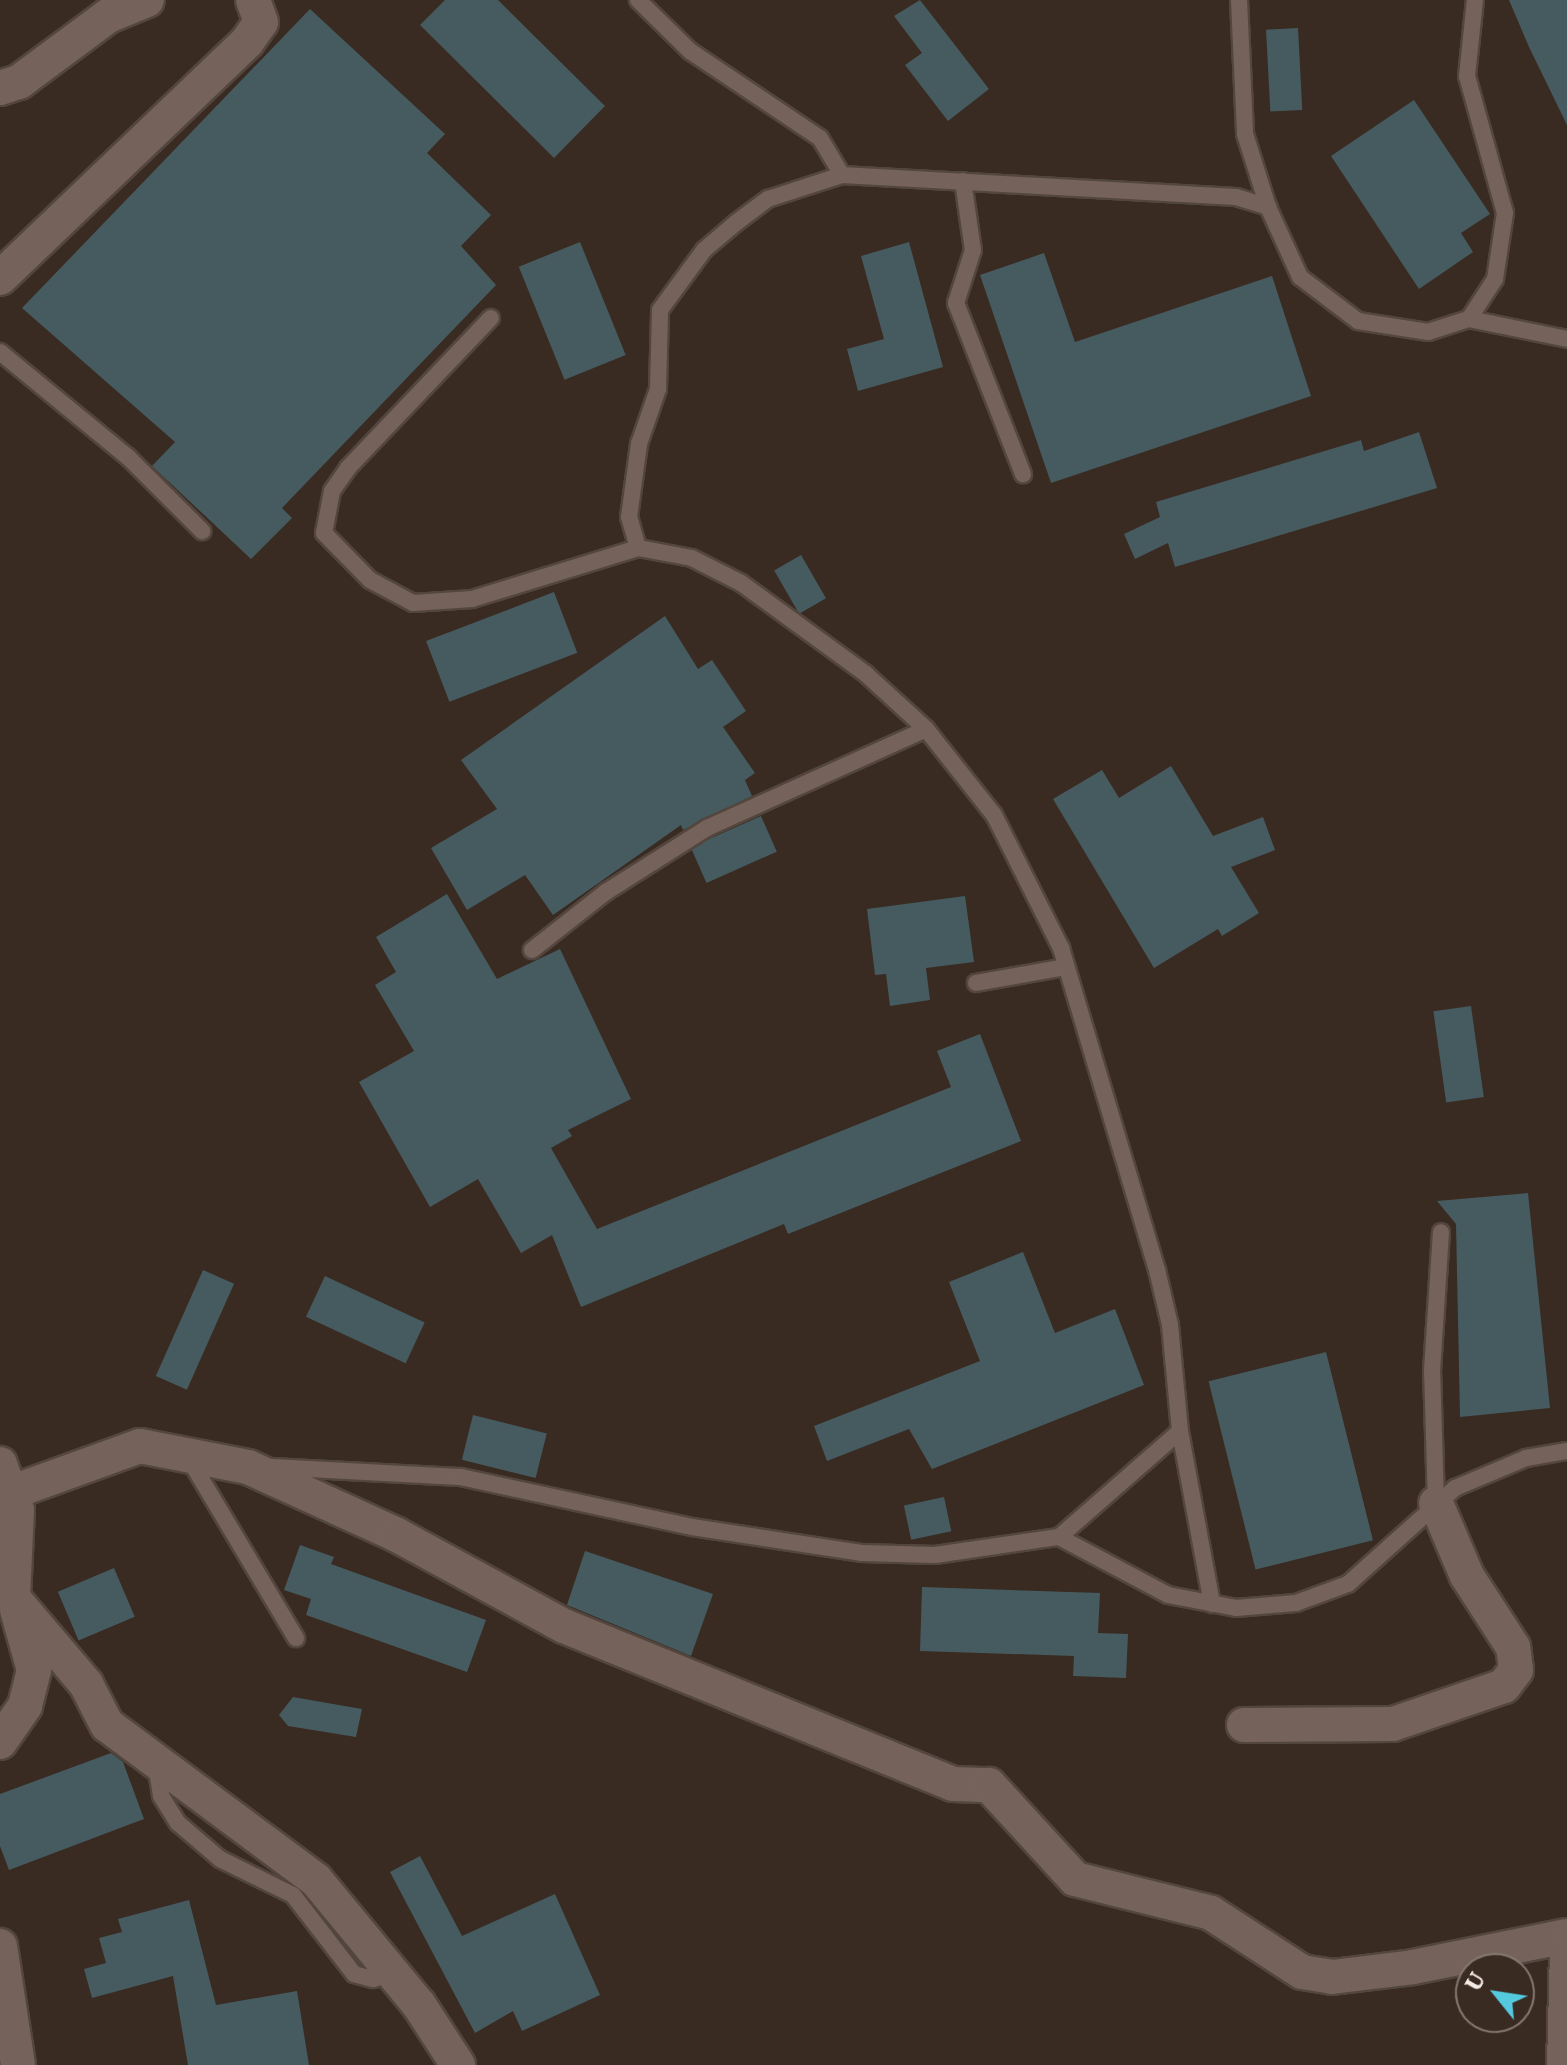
<!DOCTYPE html>
<html>
<head>
<meta charset="utf-8">
<style>
	body { margin:0 }
	#map { position:relative; width:1567px; height:2065px; overflow:hidden; background:#392a22; font-family:"Roboto Serif",serif }
	div>[style] { position:absolute }
	.building>* { inset:0; background:#465b5f; transform-origin:0 0 }
	.roads { filter:drop-shadow(2px 0 #53463f) drop-shadow(-2px 0 #53463f) drop-shadow(0 2px #53463f) drop-shadow(0 -2px #53463f) }
	.lane>* { height:16px; margin:-8px; padding:0 8px; transform-origin:8px; border-radius:8px; background:#75635b }
	.street>* { height:34px; margin:-17px; padding:0 17px; transform-origin:17px; border-radius:17px; background:#75635b }
	span { translate:-50% -50%; white-space:nowrap; text-align:center; line-height:1.15; -webkit-text-stroke:6px #392a22; paint-order:stroke }
	.north { position:absolute; left:1455px; top:1953px; width:80px; height:80px; box-sizing:border-box; background:#392a22; border:2px solid #847770; border-radius:50%; rotate:300deg; font-size:22px; font-weight:700; line-height:32px; text-align:center; color:#f4eae5 }
	.north::after { content:''; display:block; margin:auto; width:28px; height:36px; background:#55cadf; clip-path:polygon(50% 0,100% 100%,50% 72%,0 100%) }
</style>
</head>
<body>
<div id="map">
	<div class="building">
		<i style="clip-path:polygon(445px 0,498px 0,605px 106px,554px 158px,420px 25px)"></i>
		<i style="clip-path:polygon(920px 0,989px 89px,948px 121px,905px 65px,922px 53px,894px 16px)"></i>
		<i style="clip-path:polygon(1509px 0,1567px 0,1567px 125px,1529px 47px)"></i>
		<i style="clip-path:polygon(310px 9px,445px 134px,427px 153px,491px 215px,461px 246px,496px 285px,282px 508px,292px 518px,251px 559px,152px 466px,175px 442px,22px 308px)"></i>
		<i style="left:1298px;top:28px;width:82px;height:32px;rotate:87deg"></i>
		<i style="clip-path:polygon(1414px 100px,1490px 214px,1461px 233px,1473px 252px,1419px 289px,1331px 156px)"></i>
		<i style="left:580px;top:242px;width:122px;height:66px;rotate:68deg"></i>
		<i style="clip-path:polygon(909px 242px,943px 367px,858px 391px,847px 349px,884px 339px,861px 256px)"></i>
		<i style="clip-path:polygon(1044px 253px,1075px 342px,1272px 276px,1311px 396px,1051px 483px,980px 275px)"></i>
		<i style="clip-path:polygon(1419px 432px,1437px 488px,1175px 567px,1168px 543px,1135px 559px,1124px 534px,1160px 517px,1156px 502px,1361px 440px,1364px 451px)"></i>
		<i style="left:801px;top:555px;width:50px;height:31px;rotate:60deg"></i>
		<i style="left:554px;top:592px;width:65px;height:137px;rotate:69deg"></i>
		<i style="clip-path:polygon(665px 616px,698px 669px,712px 660px,746px 711px,723px 727px,755px 773px,745px 780px,752px 796px,683px 830px,681px 825px,553px 915px,525px 875px,467px 910px,431px 848px,497px 809px,461px 760px)"></i>
		<i style="clip-path:polygon(1171px 766px,1213px 836px,1263px 817px,1275px 850px,1231px 867px,1259px 913px,1222px 936px,1218px 929px,1154px 968px,1053px 799px,1102px 770px,1119px 798px)"></i>
		<i style="left:761px;top:816px;width:39px;height:77px;rotate:66deg"></i>
		<i style="clip-path:polygon(447px 894px,497px 979px,560px 949px,631px 1099px,568px 1130px,572px 1136px,551px 1148px,597px 1229px,951px 1087px,937px 1051px,980px 1034px,1021px 1141px,788px 1234px,784px 1224px,581px 1307px,552px 1235px,521px 1253px,478px 1179px,430px 1207px,359px 1082px,414px 1051px,375px 985px,396px 972px,376px 937px)"></i>
		<i style="clip-path:polygon(965px 896px,974px 962px,926px 968px,930px 1000px,890px 1006px,886px 974px,875px 975px,867px 909px)"></i>
		<i style="left:1471px;top:1006px;width:92px;height:38px;rotate:82deg"></i>
		<i style="clip-path:polygon(1528px 1193px,1550px 1408px,1460px 1417px,1456px 1224px,1437px 1201px)"></i>
		<i style="clip-path:polygon(1023px 1252px,1055px 1333px,1115px 1309px,1144px 1385px,932px 1469px,909px 1429px,827px 1461px,814px 1426px,980px 1361px,949px 1282px)"></i>
		<i style="left:203px;top:1270px;width:34px;height:116px;rotate:24deg"></i>
		<i style="left:325px;top:1276px;width:110px;height:45px;rotate:25deg"></i>
		<i style="left:1326px;top:1352px;width:194px;height:121px;rotate:76deg"></i>
		<i style="left:473px;top:1415px;width:76px;height:46px;rotate:14deg"></i>
		<i style="left:944px;top:1497px;width:35px;height:41px;rotate:78deg"></i>
		<i style="clip-path:polygon(300px 1545px,334px 1557px,331px 1564px,486px 1620px,467px 1672px,306px 1615px,311px 1599px,284px 1590px)"></i>
		<i style="clip-path:polygon(585px 1551px,713px 1594px,691px 1656px,567px 1605px)"></i>
		<i style="left:114px;top:1568px;width:53px;height:61px;rotate:67deg"></i>
		<i style="clip-path:polygon(922px 1587px,1100px 1593px,1098px 1633px,1128px 1634px,1126px 1678px,1073px 1676px,1074px 1656px,920px 1651px)"></i>
		<i style="clip-path:polygon(293px 1697px,362px 1709px,356px 1737px,288px 1726px,279px 1715px)"></i>
		<i style="clip-path:polygon(111px 1753px,123px 1762px,144px 1819px,9px 1870px,0 1846px,0 1794px)"></i>
		<i style="clip-path:polygon(420px 1856px,462px 1936px,555px 1894px,600px 1995px,522px 2031px,513px 2011px,475px 2033px,390px 1872px)"></i>
		<i style="clip-path:polygon(189px 1900px,216px 2005px,297px 1991px,309px 2065px,188px 2065px,173px 1976px,92px 1998px,84px 1969px,106px 1963px,99px 1938px,122px 1932px,118px 1919px)"></i>
	</div>
	<div class="roads">
		<div class="lane">
			<i style="left:638px;top:0;width:73px;rotate:44.4deg"></i>
			<i style="left:690px;top:51px;width:156px;rotate:33.8deg"></i>
			<i style="left:820px;top:138px;width:43px;rotate:59.3deg"></i>
			<i style="left:1239px;top:0;width:134px;rotate:87.4deg"></i>
			<i style="left:1245px;top:134px;width:77px;rotate:72.5deg"></i>
			<i style="left:963px;top:181px;width:70px;rotate:81.8deg"></i>
			<i style="left:973px;top:250px;width:56px;rotate:107.8deg"></i>
			<i style="left:956px;top:303px;width:184px;rotate:68.6deg"></i>
			<i style="left:1469px;top:319px;width:100px;rotate:11.5deg"></i>
			<i style="left:0;top:352px;width:166px;rotate:39.4deg"></i>
			<i style="left:128px;top:457px;width:105px;rotate:45deg"></i>
			<i style="left:638px;top:548px;width:32px;rotate:-106deg"></i>
			<i style="left:629px;top:517px;width:74px;rotate:-82.2deg"></i>
			<i style="left:639px;top:444px;width:58px;rotate:-70.9deg"></i>
			<i style="left:658px;top:389px;width:79px;rotate:-88.5deg"></i>
			<i style="left:660px;top:310px;width:74px;rotate:-53.7deg"></i>
			<i style="left:704px;top:250px;width:43px;rotate:-40.3deg"></i>
			<i style="left:737px;top:222px;width:39px;rotate:-37deg"></i>
			<i style="left:768px;top:199px;width:78px;rotate:-18deg"></i>
			<i style="left:842px;top:175px;width:395px;rotate:3.2deg"></i>
			<i style="left:1236px;top:197px;width:34px;rotate:17deg"></i>
			<i style="left:1268px;top:207px;width:77px;rotate:65.4deg"></i>
			<i style="left:1300px;top:277px;width:73px;rotate:37.2deg"></i>
			<i style="left:1358px;top:321px;width:71px;rotate:8.9deg"></i>
			<i style="left:1428px;top:332px;width:43px;rotate:-17.6deg"></i>
			<i style="left:1469px;top:319px;width:48px;rotate:-57deg"></i>
			<i style="left:1495px;top:279px;width:67px;rotate:-81.4deg"></i>
			<i style="left:1505px;top:213px;width:142px;rotate:-105.5deg"></i>
			<i style="left:1467px;top:76px;width:76px;rotate:-84deg"></i>
			<i style="left:532px;top:950px;width:94px;rotate:-38.1deg"></i>
			<i style="left:606px;top:892px;width:120px;rotate:-32.4deg"></i>
			<i style="left:707px;top:828px;width:240px;rotate:-24.3deg"></i>
			<i style="left:976px;top:983px;width:91px;rotate:-10.1deg"></i>
			<i style="left:1180px;top:1431px;width:176px;rotate:79.5deg"></i>
			<i style="left:188px;top:1457px;width:211px;rotate:59.2deg"></i>
			<i style="left:270px;top:1467px;width:191px;rotate:3deg"></i>
			<i style="left:461px;top:1477px;width:236px;rotate:12.2deg"></i>
			<i style="left:692px;top:1527px;width:171px;rotate:8.7deg"></i>
			<i style="left:861px;top:1553px;width:74px;rotate:1.5deg"></i>
			<i style="left:935px;top:1555px;width:125px;rotate:-8.3deg"></i>
			<i style="left:1059px;top:1537px;width:161px;rotate:-41.2deg"></i>
			<i style="left:1180px;top:1431px;width:106px;rotate:-95.4deg"></i>
			<i style="left:1170px;top:1325px;width:57px;rotate:-103.3deg"></i>
			<i style="left:1157px;top:1270px;width:336px;rotate:-106.6deg"></i>
			<i style="left:1061px;top:948px;width:149px;rotate:-116.7deg"></i>
			<i style="left:994px;top:815px;width:110px;rotate:-128.3deg"></i>
			<i style="left:926px;top:729px;width:81px;rotate:-137.5deg"></i>
			<i style="left:866px;top:674px;width:155px;rotate:-143.9deg"></i>
			<i style="left:741px;top:583px;width:55px;rotate:-153deg"></i>
			<i style="left:692px;top:558px;width:55px;rotate:-169.5deg"></i>
			<i style="left:638px;top:548px;width:174px;rotate:162.9deg"></i>
			<i style="left:472px;top:599px;width:59px;rotate:176.1deg"></i>
			<i style="left:413px;top:603px;width:49px;rotate:-151.9deg"></i>
			<i style="left:370px;top:580px;width:66px;rotate:-134.4deg"></i>
			<i style="left:324px;top:533px;width:43px;rotate:-79.2deg"></i>
			<i style="left:332px;top:491px;width:28px;rotate:-55deg"></i>
			<i style="left:348px;top:468px;width:207px;rotate:-46.4deg"></i>
			<i style="left:1436px;top:1503px;width:132px;rotate:-91.7deg"></i>
			<i style="left:1432px;top:1371px;width:139px;rotate:-86.3deg"></i>
			<i style="left:1059px;top:1537px;width:123px;rotate:28deg"></i>
			<i style="left:1168px;top:1595px;width:69px;rotate:10.8deg"></i>
			<i style="left:1236px;top:1608px;width:60px;rotate:-4.8deg"></i>
			<i style="left:1296px;top:1603px;width:55px;rotate:-20.1deg"></i>
			<i style="left:1348px;top:1584px;width:144px;rotate:-41.9deg"></i>
			<i style="left:1455px;top:1488px;width:77px;rotate:-22.9deg"></i>
			<i style="left:1526px;top:1458px;width:42px;rotate:-9.7deg"></i>
			<i style="left:156px;top:1764px;width:32px;rotate:81deg"></i>
			<i style="left:161px;top:1796px;width:32px;rotate:58deg"></i>
			<i style="left:178px;top:1823px;width:55px;rotate:40.6deg"></i>
			<i style="left:220px;top:1859px;width:81px;rotate:26.3deg"></i>
			<i style="left:293px;top:1895px;width:100px;rotate:52.3deg"></i>
			<i style="left:354px;top:1974px;width:20px;rotate:15deg"></i>
			<i style="left:373px;top:1979px;width:19px;rotate:-16deg"></i>
		</div>
		<div class="street">
			<i style="left:0;top:88px;width:20px;rotate:-18deg"></i>
			<i style="left:19px;top:82px;width:111px;rotate:-36.6deg"></i>
			<i style="left:108px;top:16px;width:42px;rotate:-22.3deg"></i>
			<i style="left:0;top:278px;width:342px;rotate:-43.7deg"></i>
			<i style="left:247px;top:42px;width:24px;rotate:-55deg"></i>
			<i style="left:261px;top:22px;width:23px;rotate:-110deg"></i>
			<i style="left:0;top:1464px;width:31px;rotate:71deg"></i>
			<i style="left:1244px;top:1725px;width:149px;rotate:-0.4deg"></i>
			<i style="left:1393px;top:1724px;width:117px;rotate:-18.9deg"></i>
			<i style="left:1504px;top:1686px;width:20px;rotate:-53deg"></i>
			<i style="left:1516px;top:1670px;width:23px;rotate:-97deg"></i>
			<i style="left:1513px;top:1647px;width:85px;rotate:-122.9deg"></i>
			<i style="left:1467px;top:1576px;width:79px;rotate:-113deg"></i>
			<i style="left:0;top:1742px;width:44px;rotate:-55.2deg"></i>
			<i style="left:25px;top:1706px;width:37px;rotate:-76deg"></i>
			<i style="left:34px;top:1670px;width:62px;rotate:-105.8deg"></i>
			<i style="left:0;top:1946px;width:120px;rotate:81.4deg"></i>
			<i style="left:458px;top:2065px;width:72px;rotate:-123deg"></i>
			<i style="left:419px;top:2005px;width:162px;rotate:-129.5deg"></i>
			<i style="left:316px;top:1880px;width:260px;rotate:-143.4deg"></i>
			<i style="left:107px;top:1725px;width:46px;rotate:-117.1deg"></i>
			<i style="left:86px;top:1684px;width:113px;rotate:-130.3deg"></i>
			<i style="left:13px;top:1598px;width:88px;rotate:-87.4deg"></i>
			<i style="left:17px;top:1510px;width:18px;rotate:-112deg"></i>
			<i style="left:10px;top:1493px;width:138px;rotate:-19.9deg"></i>
			<i style="left:140px;top:1446px;width:110px;rotate:11deg"></i>
			<i style="left:248px;top:1467px;width:164px;rotate:24.5deg"></i>
			<i style="left:397px;top:1535px;width:190px;rotate:28.6deg"></i>
			<i style="left:564px;top:1626px;width:420px;rotate:22.1deg"></i>
			<i style="left:953px;top:1784px;width:36px;rotate:2deg"></i>
			<i style="left:989px;top:1785px;width:127px;rotate:47.5deg"></i>
			<i style="left:1075px;top:1879px;width:140px;rotate:14deg"></i>
			<i style="left:1211px;top:1913px;width:108px;rotate:33deg"></i>
			<i style="left:1302px;top:1972px;width:30px;rotate:9deg"></i>
			<i style="left:1332px;top:1977px;width:82px;rotate:-7deg"></i>
			<i style="left:1413px;top:1967px;width:157px;rotate:-11.4deg"></i>
			<i style="left:1564px;top:2065px;width:118px;rotate:-88.5deg"></i>
		</div>
	</div>
	<div class="north">U</div>
</div>
</body>
</html>
